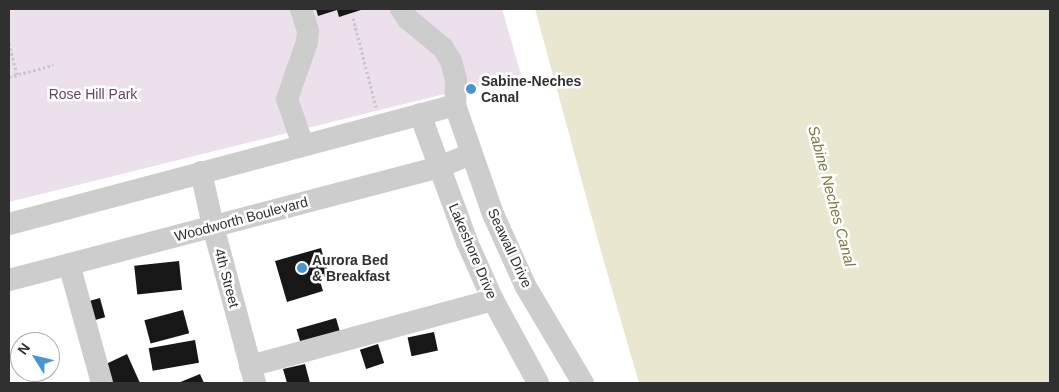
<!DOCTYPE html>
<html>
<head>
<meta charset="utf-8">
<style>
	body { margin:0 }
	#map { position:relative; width:1059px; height:392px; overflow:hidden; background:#fff; font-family:Helvetica,sans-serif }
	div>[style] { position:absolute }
	.green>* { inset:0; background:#ebe0ec }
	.water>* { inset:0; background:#e9e7cf }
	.building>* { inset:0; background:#171717; transform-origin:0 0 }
	.path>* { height:3px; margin-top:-1.5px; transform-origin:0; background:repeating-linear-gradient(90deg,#c7c7c7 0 2.5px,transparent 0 5px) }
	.minor>* { height:22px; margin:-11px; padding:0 11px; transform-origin:11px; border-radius:11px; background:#cdcdcd }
	.dots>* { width:14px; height:14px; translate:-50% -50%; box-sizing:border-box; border:2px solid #fff; border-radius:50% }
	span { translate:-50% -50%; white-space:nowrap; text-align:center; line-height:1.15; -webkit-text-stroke:5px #fff; paint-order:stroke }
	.poi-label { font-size:14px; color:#303030; font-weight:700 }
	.left { translate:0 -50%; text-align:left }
	.park-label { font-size:14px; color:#684266 }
	.street-label { font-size:14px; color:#303030 }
	.water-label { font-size:15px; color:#7e7842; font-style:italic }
	.frame { position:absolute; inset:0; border:10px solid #303030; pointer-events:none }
	.north { position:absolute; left:10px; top:332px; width:50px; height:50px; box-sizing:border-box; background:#fff; border:1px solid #acacac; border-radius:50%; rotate:306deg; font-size:14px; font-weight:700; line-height:20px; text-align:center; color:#303030 }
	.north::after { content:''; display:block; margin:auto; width:18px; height:22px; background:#4895d2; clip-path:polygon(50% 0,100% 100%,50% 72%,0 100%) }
</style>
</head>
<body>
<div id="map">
	<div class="green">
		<i style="clip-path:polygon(9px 9px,502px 9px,521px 75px,9px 202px)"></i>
	</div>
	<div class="water">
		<i style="clip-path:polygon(535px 9px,1050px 9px,1050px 383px,639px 383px,602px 255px)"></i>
	</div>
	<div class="building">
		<i style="clip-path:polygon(316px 9px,364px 9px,339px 17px,337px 10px,318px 16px)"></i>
		<i style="clip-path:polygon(321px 248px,329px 276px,319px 278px,323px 291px,287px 302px,275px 261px)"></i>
		<i style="left:179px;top:261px;width:29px;height:45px;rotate:84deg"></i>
		<i style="left:100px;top:298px;width:20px;height:17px;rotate:75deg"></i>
		<i style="left:183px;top:310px;width:24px;height:40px;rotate:75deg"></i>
		<i style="left:336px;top:318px;width:18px;height:41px;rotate:74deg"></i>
		<i style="left:434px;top:332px;width:19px;height:27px;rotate:78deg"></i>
		<i style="left:195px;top:340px;width:23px;height:47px;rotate:80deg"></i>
		<i style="left:378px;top:344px;width:20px;height:19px;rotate:72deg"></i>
		<i style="clip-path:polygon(127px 354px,140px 383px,112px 383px,104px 365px)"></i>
		<i style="clip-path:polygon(305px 364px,310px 383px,287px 383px,283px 369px)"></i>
		<i style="clip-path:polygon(200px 374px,204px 383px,178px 383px)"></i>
	</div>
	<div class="path">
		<i style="left:353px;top:18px;width:92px;rotate:75.5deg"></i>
		<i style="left:9px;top:43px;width:33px;rotate:76deg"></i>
		<i style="left:9px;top:77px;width:46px;rotate:-15.3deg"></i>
	</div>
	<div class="minor">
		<i style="left:301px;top:9px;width:23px;rotate:72deg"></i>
		<i style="left:308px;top:31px;width:11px;rotate:95deg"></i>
		<i style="left:307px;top:42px;width:60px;rotate:109.3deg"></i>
		<i style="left:287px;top:99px;width:49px;rotate:70.8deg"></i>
		<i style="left:401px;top:9px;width:12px;rotate:55deg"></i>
		<i style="left:408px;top:19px;width:45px;rotate:39.6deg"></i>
		<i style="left:443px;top:48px;width:15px;rotate:58deg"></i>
		<i style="left:451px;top:61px;width:20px;rotate:75deg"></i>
		<i style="left:456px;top:80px;width:25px;rotate:92deg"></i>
		<i style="left:455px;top:105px;width:115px;rotate:70.8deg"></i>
		<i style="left:493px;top:214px;width:80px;rotate:65.7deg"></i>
		<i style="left:526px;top:287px;width:112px;rotate:59.3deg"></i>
		<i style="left:420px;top:114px;width:136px;rotate:69.8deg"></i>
		<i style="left:467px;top:242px;width:64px;rotate:65.9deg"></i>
		<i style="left:493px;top:300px;width:94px;rotate:61.5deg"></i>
		<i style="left:201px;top:172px;width:55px;rotate:77.5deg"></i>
		<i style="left:213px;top:226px;width:163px;rotate:75deg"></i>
		<i style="left:9px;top:224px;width:462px;rotate:-14.9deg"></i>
		<i style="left:69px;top:264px;width:123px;rotate:74.5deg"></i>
		<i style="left:9px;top:280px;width:445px;rotate:-14.7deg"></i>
		<i style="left:439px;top:167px;width:35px;rotate:-22deg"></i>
		<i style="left:250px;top:366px;width:252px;rotate:-15.2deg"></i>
	</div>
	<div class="dots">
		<i style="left:471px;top:89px;background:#4895d2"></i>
		<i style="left:302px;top:268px;background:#4895d2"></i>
	</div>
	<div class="poi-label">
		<span class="left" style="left:481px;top:89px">Sabine-Neches<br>Canal</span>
		<span class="left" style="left:312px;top:268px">Aurora Bed<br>&amp; Breakfast</span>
	</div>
	<div class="park-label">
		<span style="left:93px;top:94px">Rose Hill Park</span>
	</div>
	<div class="street-label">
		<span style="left:241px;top:219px;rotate:-15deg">Woodworth Boulevard</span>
		<span style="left:510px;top:248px;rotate:65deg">Seawall Drive</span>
		<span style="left:473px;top:251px;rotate:67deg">Lakeshore Drive</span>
		<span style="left:227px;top:278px;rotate:75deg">4th Street</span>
	</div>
	<div class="water-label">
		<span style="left:832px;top:196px;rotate:75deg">Sabine Neches Canal</span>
	</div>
	<div class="frame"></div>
	<div class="north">N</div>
</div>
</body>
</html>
